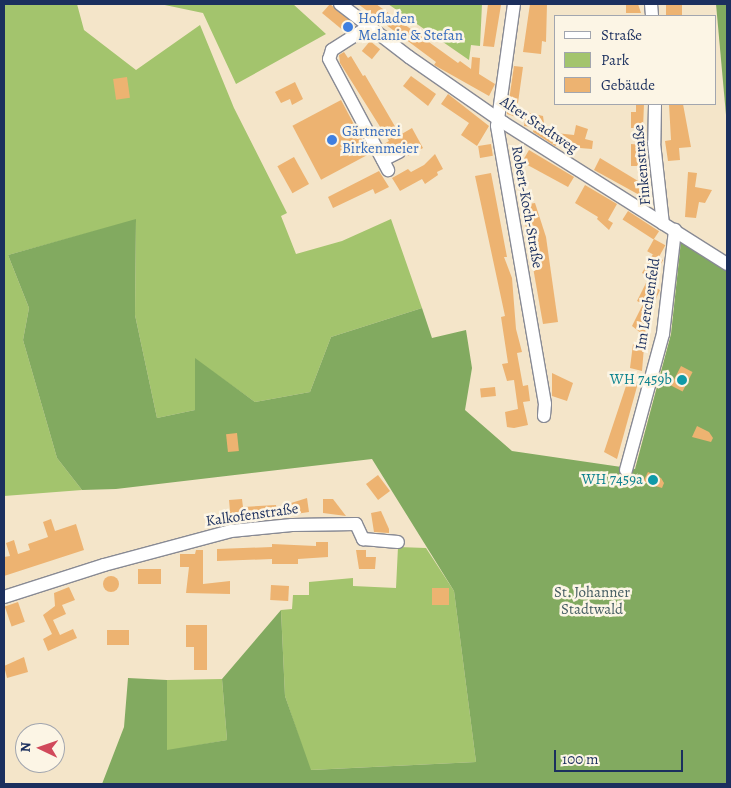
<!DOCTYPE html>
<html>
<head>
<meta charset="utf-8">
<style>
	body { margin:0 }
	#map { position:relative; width:731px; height:788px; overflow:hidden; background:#f4e5c9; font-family:Alegreya,serif }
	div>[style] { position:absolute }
	.green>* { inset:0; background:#a3c46d }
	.forest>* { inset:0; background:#82aa60 }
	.building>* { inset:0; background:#edb371; transform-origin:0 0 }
	.round { border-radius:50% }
	.roads { filter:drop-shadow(1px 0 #888a94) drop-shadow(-1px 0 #888a94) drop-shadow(0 1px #888a94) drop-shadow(0 -1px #888a94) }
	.minor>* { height:12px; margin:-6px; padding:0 6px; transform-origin:6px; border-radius:6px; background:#fff }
	.dots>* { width:14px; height:14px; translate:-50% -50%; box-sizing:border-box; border:2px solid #fcf5e5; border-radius:50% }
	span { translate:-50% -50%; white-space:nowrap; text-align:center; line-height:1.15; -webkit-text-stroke:5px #fcf5e5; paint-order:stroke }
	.shop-label { font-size:15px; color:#366cbe }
	.left { translate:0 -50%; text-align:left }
	.street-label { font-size:15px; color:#1b2f5e }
	.culture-label { font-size:15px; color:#0d838f }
	.right { translate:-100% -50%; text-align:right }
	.park-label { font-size:15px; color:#445c62 }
	.frame { position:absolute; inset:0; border:5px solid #1b2f5e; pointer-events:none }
	.legend { position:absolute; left:554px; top:15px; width:162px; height:90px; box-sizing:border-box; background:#fcf5e5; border:1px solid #a2a6af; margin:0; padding:6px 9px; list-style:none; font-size:15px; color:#1b2f5e }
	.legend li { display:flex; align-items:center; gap:10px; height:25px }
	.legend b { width:25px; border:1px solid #a2a6af }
	.north { position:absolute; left:15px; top:723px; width:50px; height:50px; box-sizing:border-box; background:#fcf5e5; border:1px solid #a2a6af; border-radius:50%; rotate:273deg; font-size:14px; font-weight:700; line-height:20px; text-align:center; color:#1b2f5e }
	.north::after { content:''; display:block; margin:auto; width:18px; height:22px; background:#d1495b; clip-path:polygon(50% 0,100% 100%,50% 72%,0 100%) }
	.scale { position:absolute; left:554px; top:750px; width:129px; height:22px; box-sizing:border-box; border:2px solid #1b2f5e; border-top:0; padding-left:6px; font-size:15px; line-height:18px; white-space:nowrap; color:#1b2f5e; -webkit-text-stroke:4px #fcf5e5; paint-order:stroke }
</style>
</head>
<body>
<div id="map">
	<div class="green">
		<i style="clip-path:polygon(4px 4px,77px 4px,84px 30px,136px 70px,200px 25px,234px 108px,287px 213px,281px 216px,296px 254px,342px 241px,391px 219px,422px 308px,331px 337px,310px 392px,255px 402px,195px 359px,195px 410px,157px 418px,135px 315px,136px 220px,8px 255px,29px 308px,23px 340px,57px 458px,82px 490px,4px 496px)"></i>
		<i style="clip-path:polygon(160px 4px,293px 4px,326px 34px,236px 84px,203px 13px)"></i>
		<i style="clip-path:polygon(388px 4px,482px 4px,480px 46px,471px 45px,469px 60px)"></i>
		<i style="clip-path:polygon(398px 547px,426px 548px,454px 591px,476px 762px,310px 770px,285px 696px,281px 610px,292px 609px,293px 595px,309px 595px,309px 582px,353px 578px,353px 586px,396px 588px)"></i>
		<i style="clip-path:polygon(222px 679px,227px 740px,167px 751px,167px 680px)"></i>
	</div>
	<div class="forest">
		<i style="clip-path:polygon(716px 4px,727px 4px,727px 126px)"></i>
		<i style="clip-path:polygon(136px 219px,135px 315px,157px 418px,195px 410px,195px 358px,255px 402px,310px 392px,331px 337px,422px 308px,432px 338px,466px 330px,472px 368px,465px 410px,512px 451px,635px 469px,671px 334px,681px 241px,727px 268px,727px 784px,102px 784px,124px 727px,128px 678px,167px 680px,167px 750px,227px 740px,222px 679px,281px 610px,285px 696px,311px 770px,476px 762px,454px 591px,372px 459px,116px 489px,82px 490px,57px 458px,23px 340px,29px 308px,8px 255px)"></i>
	</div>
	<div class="building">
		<i style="clip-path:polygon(330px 4px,355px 25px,354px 27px,345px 32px,322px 13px)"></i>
		<i style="clip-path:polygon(358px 4px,376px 4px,458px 63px,460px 61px,471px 69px,472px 57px,480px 58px,479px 74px,495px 84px,489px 96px,434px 65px,436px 62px)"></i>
		<i style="clip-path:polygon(488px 4px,501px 5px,494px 47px,483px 46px)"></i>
		<i style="clip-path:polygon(530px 4px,547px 4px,546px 42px,542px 41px,541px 54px,523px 52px)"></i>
		<i style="clip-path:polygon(626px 4px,638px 4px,641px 13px,626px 13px)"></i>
		<i style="left:666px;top:4px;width:16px;height:12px"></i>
		<i style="left:370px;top:41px;width:13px;height:13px;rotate:39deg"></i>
		<i style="clip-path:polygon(344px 52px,348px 58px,351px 56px,363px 76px,365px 75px,400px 135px,412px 128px,423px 148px,408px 156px,401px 143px,386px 149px,384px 144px,389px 141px,340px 63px,339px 55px)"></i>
		<i style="clip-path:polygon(514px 66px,523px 67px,517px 110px,543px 116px,545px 130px,556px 133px,574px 135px,576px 125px,588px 129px,585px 139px,593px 141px,592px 149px,555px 146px,533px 132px,534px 127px,524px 126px,525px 120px,507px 114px)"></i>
		<i style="clip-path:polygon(411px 76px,436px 94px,428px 106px,403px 86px)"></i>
		<i style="left:127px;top:77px;width:21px;height:14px;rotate:82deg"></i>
		<i style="clip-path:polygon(295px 82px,303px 99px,292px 105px,290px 99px,281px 103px,275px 92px)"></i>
		<i style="clip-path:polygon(448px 94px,489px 126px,477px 146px,461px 135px,469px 123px,441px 104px)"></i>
		<i style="left:341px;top:100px;width:61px;height:55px;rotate:62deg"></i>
		<i style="clip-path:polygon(636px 104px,644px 104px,643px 128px,631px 128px,631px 112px,636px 112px)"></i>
		<i style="clip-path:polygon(669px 104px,683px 104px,691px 147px,679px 148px,680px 160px,668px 161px,665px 141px,671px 140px)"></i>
		<i style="left:491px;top:144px;width:12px;height:13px;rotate:81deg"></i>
		<i style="clip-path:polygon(631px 144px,643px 145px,643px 163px,638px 162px,638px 166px,631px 166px)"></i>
		<i style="clip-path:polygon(529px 150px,574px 177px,568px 187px,522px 162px)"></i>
		<i style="clip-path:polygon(435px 154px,443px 169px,437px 172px,438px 175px,425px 184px,422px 179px,400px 191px,392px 178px,408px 169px,411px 172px,424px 165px)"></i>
		<i style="left:294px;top:157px;width:31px;height:19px;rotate:61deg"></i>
		<i style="clip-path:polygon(600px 158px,648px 187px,643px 197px,594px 170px)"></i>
		<i style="clip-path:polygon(379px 171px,389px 187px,375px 194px,373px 189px,333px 208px,328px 197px)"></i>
		<i style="clip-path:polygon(688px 172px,697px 173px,695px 187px,712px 190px,705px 203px,699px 202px,696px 218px,685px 217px)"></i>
		<i style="clip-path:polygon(491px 173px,507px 257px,504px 257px,512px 278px,516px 329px,522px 352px,517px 353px,523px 386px,528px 385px,530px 401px,523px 402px,528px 425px,514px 428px,507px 427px,505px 412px,518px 409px,514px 380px,507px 381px,502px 364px,508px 363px,501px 317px,505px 316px,475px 176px)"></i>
		<i style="clip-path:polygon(585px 185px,617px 204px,608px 220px,613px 223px,609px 230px,597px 219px,598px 217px,575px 203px)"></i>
		<i style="clip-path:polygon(535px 203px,546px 237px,558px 322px,543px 324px,522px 205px)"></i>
		<i style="left:628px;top:211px;width:37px;height:10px;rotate:33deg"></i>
		<i style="left:654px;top:239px;width:13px;height:14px;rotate:29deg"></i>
		<i style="clip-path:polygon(653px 254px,663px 260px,654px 280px,642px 273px)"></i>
		<i style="clip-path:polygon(646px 283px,660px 290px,648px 316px,652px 318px,646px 337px,632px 326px,643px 304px,637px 301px)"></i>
		<i style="clip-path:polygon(633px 344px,644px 347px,642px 371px,630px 368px)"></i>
		<i style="left:681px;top:366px;width:13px;height:22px;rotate:27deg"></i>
		<i style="clip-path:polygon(552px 373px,573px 383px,567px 401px,552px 396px)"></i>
		<i style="clip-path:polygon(628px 380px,638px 383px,617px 459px,604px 452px)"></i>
		<i style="left:495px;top:387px;width:9px;height:15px;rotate:84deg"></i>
		<i style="clip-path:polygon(697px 426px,709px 432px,713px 438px,711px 442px,692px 437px)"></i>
		<i style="left:237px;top:433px;width:18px;height:11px;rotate:84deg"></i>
		<i style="clip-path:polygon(648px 472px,661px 478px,664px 483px,662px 488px,643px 482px)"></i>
		<i style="left:378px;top:475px;width:20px;height:15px;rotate:53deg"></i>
		<i style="clip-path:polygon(307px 498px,309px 512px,289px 515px,288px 504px)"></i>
		<i style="clip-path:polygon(242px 499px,243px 507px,276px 505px,277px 517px,231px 522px,229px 500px)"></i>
		<i style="clip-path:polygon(323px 499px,333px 499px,346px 516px,323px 513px)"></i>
		<i style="clip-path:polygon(381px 511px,389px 529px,389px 533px,374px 532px,371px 513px)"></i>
		<i style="clip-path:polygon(51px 519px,55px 531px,76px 524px,84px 550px,4px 576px,4px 557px,10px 556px,6px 543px,14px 540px,18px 554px,30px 550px,28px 544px,48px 537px,43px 522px)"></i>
		<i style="clip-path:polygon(316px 542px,328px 542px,328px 557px,298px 559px,298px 564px,272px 564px,272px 559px,217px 561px,217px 549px,272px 547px,272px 544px,316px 546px)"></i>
		<i style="clip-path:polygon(196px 550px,203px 550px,203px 584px,230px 581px,230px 594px,186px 593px,189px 567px,180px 567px,180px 554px,195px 554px)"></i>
		<i style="clip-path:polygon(356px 550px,366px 550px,366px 557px,376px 557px,375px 569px,359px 569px)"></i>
		<i style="left:138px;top:569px;width:23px;height:15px"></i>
		<i class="round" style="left:103px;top:576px;width:16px;height:16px"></i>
		<i style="left:271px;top:585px;width:18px;height:15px;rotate:3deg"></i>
		<i style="clip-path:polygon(69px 587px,75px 600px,62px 605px,66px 614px,53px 620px,60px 635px,73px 629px,77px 638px,48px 651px,43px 639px,52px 634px,43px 615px,55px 606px,54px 593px)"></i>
		<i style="left:432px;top:588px;width:17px;height:17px"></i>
		<i style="left:18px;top:602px;width:21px;height:14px;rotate:71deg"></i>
		<i style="clip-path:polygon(186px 625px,207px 625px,207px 670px,194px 670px,194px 647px,186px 647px)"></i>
		<i style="left:107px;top:630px;width:22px;height:15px"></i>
		<i style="clip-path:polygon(24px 657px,28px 672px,7px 678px,4px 666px)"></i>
	</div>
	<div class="roads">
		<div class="minor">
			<i style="left:340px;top:4px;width:87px;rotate:37.5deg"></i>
			<i style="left:409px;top:57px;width:116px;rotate:34.8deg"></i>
			<i style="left:504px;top:123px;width:264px;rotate:32.3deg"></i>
			<i style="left:514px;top:4px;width:123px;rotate:97.9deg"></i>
			<i style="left:497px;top:126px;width:282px;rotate:80.2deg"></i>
			<i style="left:545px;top:404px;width:12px;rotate:95deg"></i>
			<i style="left:651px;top:4px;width:12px;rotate:85deg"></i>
			<i style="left:368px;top:27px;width:43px;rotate:147.4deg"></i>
			<i style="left:332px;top:50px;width:9px;rotate:108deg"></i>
			<i style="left:329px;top:59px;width:126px;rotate:62deg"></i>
			<i style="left:655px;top:104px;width:39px;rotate:91deg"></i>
			<i style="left:654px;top:143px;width:81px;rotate:83.7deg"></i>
			<i style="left:383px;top:160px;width:18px;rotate:-27deg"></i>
			<i style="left:626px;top:470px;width:141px;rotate:-74.8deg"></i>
			<i style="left:663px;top:334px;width:105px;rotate:-83.4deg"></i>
			<i style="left:4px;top:597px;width:105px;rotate:-17.7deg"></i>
			<i style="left:104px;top:565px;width:131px;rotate:-15deg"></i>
			<i style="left:231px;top:531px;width:61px;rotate:-5.6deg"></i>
			<i style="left:292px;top:525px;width:64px;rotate:-0.9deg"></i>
			<i style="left:356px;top:524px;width:17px;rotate:65deg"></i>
			<i style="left:363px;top:539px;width:35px;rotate:5deg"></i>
		</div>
	</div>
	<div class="dots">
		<i style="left:348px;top:27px;background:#3f7fe0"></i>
		<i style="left:332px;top:140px;background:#3f7fe0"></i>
		<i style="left:682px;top:380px;background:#0f9aa8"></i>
		<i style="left:653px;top:480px;background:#0f9aa8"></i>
	</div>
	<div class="shop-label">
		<span class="left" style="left:358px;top:27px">Hofladen<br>Melanie &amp; Stefan</span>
		<span class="left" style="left:342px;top:140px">Gärtnerei<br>Birkenmeier</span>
	</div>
	<div class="street-label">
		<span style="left:539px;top:125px;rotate:34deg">Alter Stadtweg</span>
		<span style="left:642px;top:165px;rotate:-95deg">Finkenstraße</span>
		<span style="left:527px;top:207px;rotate:80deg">Robert-Koch-Straße</span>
		<span style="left:648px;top:304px;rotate:-81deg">Im Lerchenfeld</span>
		<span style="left:252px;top:515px;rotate:-8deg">Kalkofenstraße</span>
	</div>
	<div class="culture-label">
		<span class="right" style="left:672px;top:380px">WH 7459b</span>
		<span class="right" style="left:643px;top:480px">WH 7459a</span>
	</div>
	<div class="park-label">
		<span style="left:592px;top:601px">St. Johanner<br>Stadtwald</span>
	</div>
	<div class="frame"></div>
	<ul class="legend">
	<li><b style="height:6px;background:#fff"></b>Straße</li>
	<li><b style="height:14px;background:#a3c46d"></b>Park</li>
	<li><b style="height:14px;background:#edb371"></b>Gebäude</li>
	</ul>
	<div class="north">N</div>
	<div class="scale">100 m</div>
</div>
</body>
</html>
